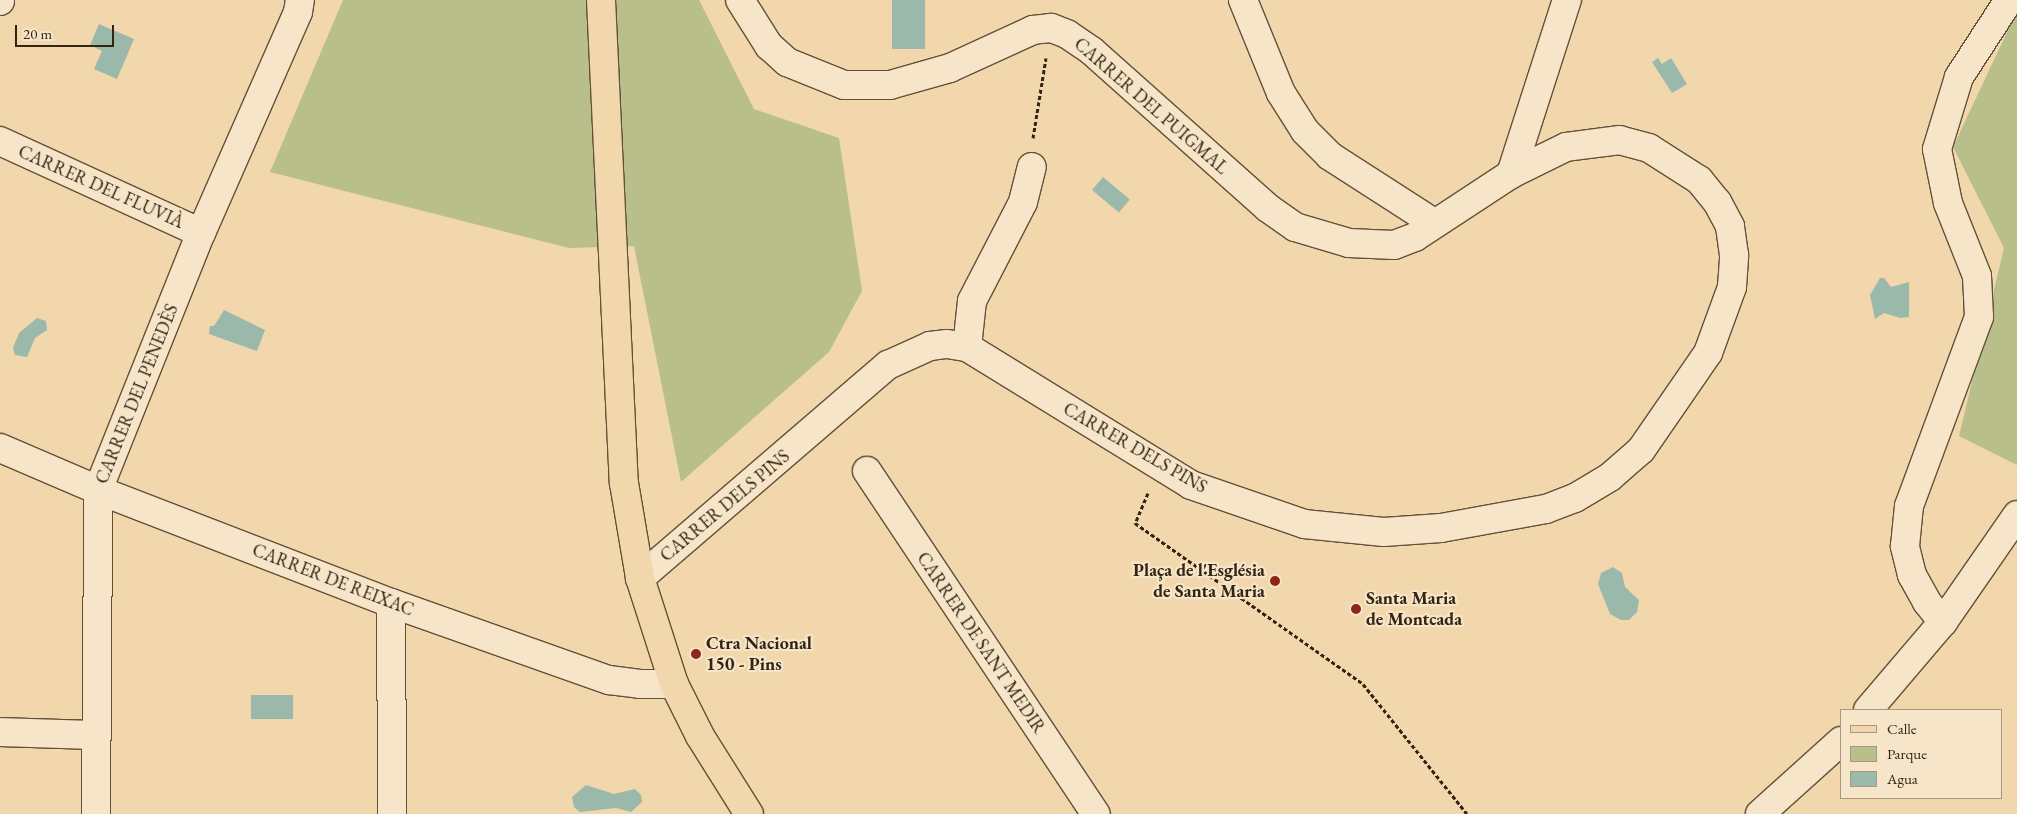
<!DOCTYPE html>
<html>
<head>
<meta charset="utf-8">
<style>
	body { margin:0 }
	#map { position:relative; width:2017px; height:814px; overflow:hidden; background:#f1d7ab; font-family:"EB Garamond",serif }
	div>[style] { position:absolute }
	.green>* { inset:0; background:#b8bf8b }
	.water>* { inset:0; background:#9bb9ab; transform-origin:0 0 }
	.path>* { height:3px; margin-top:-1.5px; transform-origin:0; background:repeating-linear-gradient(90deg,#322412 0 4px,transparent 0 6.5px) }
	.roads { filter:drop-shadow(1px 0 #625138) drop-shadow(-1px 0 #625138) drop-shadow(0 1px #625138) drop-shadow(0 -1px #625138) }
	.minor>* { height:28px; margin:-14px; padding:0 14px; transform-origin:14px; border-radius:14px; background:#f6e5c8 }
	.major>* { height:28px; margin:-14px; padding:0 14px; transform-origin:14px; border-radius:14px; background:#f1d7ab }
	.dots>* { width:14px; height:14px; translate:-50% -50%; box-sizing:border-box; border:2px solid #f6e5c8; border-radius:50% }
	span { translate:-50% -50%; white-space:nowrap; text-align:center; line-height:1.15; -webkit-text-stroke:4.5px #f6e5c8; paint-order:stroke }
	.street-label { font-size:18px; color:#322412 }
	.poi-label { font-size:18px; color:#322412; font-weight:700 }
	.right { translate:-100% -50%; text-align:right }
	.left { translate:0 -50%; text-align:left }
	.legend { position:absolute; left:1840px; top:709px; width:162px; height:90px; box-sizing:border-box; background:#f6e5c8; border:1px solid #a8987f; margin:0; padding:6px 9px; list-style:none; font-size:15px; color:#322412 }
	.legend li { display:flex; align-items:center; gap:10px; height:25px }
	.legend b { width:25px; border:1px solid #a8987f }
	.scale { position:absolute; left:15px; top:25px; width:99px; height:22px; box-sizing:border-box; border:2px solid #322412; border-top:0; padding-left:6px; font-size:15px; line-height:18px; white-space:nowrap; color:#322412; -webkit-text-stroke:4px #f6e5c8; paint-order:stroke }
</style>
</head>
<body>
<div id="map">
	<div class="green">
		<i style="clip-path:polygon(343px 0,699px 0,754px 109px,839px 138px,862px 291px,829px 352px,681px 482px,634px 246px,569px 248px,270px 172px)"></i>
		<i style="clip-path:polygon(2017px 11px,2017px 465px,1959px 436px,2004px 248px,1953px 147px)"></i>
	</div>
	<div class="water">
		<i style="left:892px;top:0;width:33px;height:49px"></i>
		<i style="clip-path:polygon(99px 24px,134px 39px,117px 79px,94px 69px,102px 51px,90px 45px)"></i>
		<i style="clip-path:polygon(1658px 58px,1662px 64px,1671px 58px,1687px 84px,1672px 93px,1652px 62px)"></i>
		<i style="left:1103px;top:177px;width:35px;height:17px;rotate:40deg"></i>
		<i style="clip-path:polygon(1880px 278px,1884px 278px,1891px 287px,1909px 282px,1909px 317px,1900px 318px,1884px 313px,1875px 319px,1870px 295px)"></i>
		<i style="clip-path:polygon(224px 310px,265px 330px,257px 351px,209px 334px,210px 326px,214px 326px)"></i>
		<i style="clip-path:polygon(37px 318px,46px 321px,47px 330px,35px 338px,27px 357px,15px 355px,13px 348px,19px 333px)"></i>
		<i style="clip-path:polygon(1613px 567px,1622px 573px,1625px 587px,1639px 600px,1637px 612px,1629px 620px,1621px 620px,1610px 614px,1598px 584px,1601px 573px)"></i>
		<i style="left:251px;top:695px;width:42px;height:24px"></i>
		<i style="clip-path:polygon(586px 785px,614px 794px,635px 789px,641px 795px,642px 802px,631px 812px,616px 808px,580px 812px,574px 807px,572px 797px)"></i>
	</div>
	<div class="path">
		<i style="left:1033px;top:138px;width:81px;rotate:-80.8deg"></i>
		<i style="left:1148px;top:493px;width:33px;rotate:113deg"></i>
		<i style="left:1135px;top:523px;width:279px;rotate:35.2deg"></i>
		<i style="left:1363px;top:684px;width:166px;rotate:51.3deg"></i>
	</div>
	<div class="roads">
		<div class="minor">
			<i style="left:1243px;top:0;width:100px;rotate:67.8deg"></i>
			<i style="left:1281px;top:93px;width:45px;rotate:57.7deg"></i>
			<i style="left:1305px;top:131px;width:35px;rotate:45deg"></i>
			<i style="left:1330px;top:156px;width:124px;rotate:32.8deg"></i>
			<i style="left:0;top:1px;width:1px;rotate:-90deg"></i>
			<i style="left:0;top:141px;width:221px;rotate:24.6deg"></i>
			<i style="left:1511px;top:174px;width:183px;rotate:-72.2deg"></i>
			<i style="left:967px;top:347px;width:46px;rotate:-83.8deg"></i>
			<i style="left:972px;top:301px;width:111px;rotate:-62.7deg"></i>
			<i style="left:1023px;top:202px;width:36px;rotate:-76deg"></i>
			<i style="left:0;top:448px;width:107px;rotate:23.2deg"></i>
			<i style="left:98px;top:490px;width:314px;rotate:21.1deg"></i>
			<i style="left:391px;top:603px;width:231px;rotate:19.5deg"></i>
			<i style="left:609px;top:680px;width:31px;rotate:7deg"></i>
			<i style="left:640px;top:684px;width:34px"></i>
			<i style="left:867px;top:471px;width:412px;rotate:56.3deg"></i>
			<i style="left:640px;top:578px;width:327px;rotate:-40.7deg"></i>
			<i style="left:888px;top:365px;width:46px;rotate:-24.3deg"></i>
			<i style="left:930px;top:346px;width:17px;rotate:-7deg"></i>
			<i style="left:947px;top:344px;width:20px;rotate:9deg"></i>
			<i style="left:967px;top:347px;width:263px;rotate:31.6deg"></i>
			<i style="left:1191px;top:485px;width:120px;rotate:19deg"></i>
			<i style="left:1304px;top:524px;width:80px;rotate:5.7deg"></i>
			<i style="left:1384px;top:532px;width:57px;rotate:-4deg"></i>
			<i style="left:1441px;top:528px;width:107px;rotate:-10.3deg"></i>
			<i style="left:1546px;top:509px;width:31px;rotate:-21deg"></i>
			<i style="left:1575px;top:498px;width:41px;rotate:-31deg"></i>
			<i style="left:1610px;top:477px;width:41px;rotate:-41.1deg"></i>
			<i style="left:1641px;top:450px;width:118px;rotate:-55.4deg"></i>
			<i style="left:1708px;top:353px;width:70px;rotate:-70deg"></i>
			<i style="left:1732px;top:287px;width:32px;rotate:-86deg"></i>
			<i style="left:1734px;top:255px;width:29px;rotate:-98deg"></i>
			<i style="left:1730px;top:226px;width:27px;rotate:-118deg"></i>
			<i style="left:1717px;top:202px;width:28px;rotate:-129deg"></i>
			<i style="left:1699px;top:180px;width:59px;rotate:-147.4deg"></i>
			<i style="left:1649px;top:148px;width:30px;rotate:-165deg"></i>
			<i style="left:1620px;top:140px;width:54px;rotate:172.6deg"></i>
			<i style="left:1566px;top:147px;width:61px;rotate:153.9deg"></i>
			<i style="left:1511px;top:174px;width:115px;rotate:146.7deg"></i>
			<i style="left:1415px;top:237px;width:22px;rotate:159deg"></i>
			<i style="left:1394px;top:245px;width:45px;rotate:-177.5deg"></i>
			<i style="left:1349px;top:243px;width:56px;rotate:-163.5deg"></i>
			<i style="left:1295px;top:227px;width:33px;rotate:-145deg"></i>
			<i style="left:1268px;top:208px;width:236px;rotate:-138.3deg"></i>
			<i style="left:1092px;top:51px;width:30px;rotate:-146deg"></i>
			<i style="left:1067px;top:34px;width:17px;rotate:-159deg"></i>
			<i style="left:1051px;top:28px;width:18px;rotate:174deg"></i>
			<i style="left:1033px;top:30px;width:91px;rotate:155.4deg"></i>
			<i style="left:950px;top:68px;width:62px;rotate:164.2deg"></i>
			<i style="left:890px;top:85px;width:46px;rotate:180deg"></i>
			<i style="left:844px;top:85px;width:61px;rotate:-158deg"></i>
			<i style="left:787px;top:62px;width:24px;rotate:-138deg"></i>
			<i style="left:769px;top:46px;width:54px;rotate:-122.2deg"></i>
			<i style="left:391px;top:603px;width:211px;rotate:89.7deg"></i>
			<i style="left:1943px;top:622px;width:26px;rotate:-129deg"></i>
			<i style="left:1927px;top:602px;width:31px;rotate:-119deg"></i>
			<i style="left:1912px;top:575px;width:30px;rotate:-104deg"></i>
			<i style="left:1905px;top:546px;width:40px;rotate:-84.3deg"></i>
			<i style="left:1909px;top:506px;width:202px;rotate:-69.7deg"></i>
			<i style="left:1979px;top:317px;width:41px;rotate:-92.8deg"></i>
			<i style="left:1977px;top:276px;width:79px;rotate:-111.7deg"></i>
			<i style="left:1948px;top:203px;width:55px;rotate:-101.5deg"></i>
			<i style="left:1937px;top:149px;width:75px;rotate:-73deg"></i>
			<i style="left:1959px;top:77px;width:92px;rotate:-57deg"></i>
			<i style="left:1868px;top:710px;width:116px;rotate:-49.6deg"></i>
			<i style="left:1943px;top:622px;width:130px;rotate:-55.3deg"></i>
			<i style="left:0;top:732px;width:95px;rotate:1.8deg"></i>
			<i style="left:96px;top:814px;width:324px;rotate:-89.6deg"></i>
			<i style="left:98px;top:490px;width:277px;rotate:-68.2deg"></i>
			<i style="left:201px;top:233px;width:241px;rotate:-66.3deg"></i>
			<i style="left:298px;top:12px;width:12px;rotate:-81deg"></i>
			<i style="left:1760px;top:814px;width:109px;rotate:-42deg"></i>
		</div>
		<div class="major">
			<i style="left:601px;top:0;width:484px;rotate:87.3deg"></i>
			<i style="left:624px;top:483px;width:96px;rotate:80.4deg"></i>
			<i style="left:640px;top:578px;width:111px;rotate:72.2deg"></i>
			<i style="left:674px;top:684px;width:58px;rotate:63.4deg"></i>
			<i style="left:700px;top:736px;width:92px;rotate:57.9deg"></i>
		</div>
	</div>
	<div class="dots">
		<i style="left:1275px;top:581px;background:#8f2418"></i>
		<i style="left:1356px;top:609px;background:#8f2418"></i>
		<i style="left:696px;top:654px;background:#8f2418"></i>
	</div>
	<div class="street-label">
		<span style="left:1151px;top:106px;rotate:41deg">CARRER DEL PUIGMAL</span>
		<span style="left:101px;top:187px;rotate:24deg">CARRER DEL FLUVIÀ</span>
		<span style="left:137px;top:394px;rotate:-68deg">CARRER DEL PENEDÈS</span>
		<span style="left:1135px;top:448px;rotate:30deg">CARRER DELS PINS</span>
		<span style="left:725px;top:506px;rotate:-40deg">CARRER DELS PINS</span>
		<span style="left:333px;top:580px;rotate:21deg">CARRER DE REIXAC</span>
		<span style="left:981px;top:643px;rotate:56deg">CARRER DE SANT MEDIR</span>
	</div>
	<div class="poi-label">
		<span class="right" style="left:1265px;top:581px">Plaça de l'Església<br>de Santa Maria</span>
		<span class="left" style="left:1366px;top:609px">Santa Maria<br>de Montcada</span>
		<span class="left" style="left:706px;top:654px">Ctra Nacional<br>150 - Pins</span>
	</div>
	<ul class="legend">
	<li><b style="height:6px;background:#f1d7ab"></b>Calle</li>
	<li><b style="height:14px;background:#b8bf8b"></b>Parque</li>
	<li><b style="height:14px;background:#9bb9ab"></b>Agua</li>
	</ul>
	<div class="scale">20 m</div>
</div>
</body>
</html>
